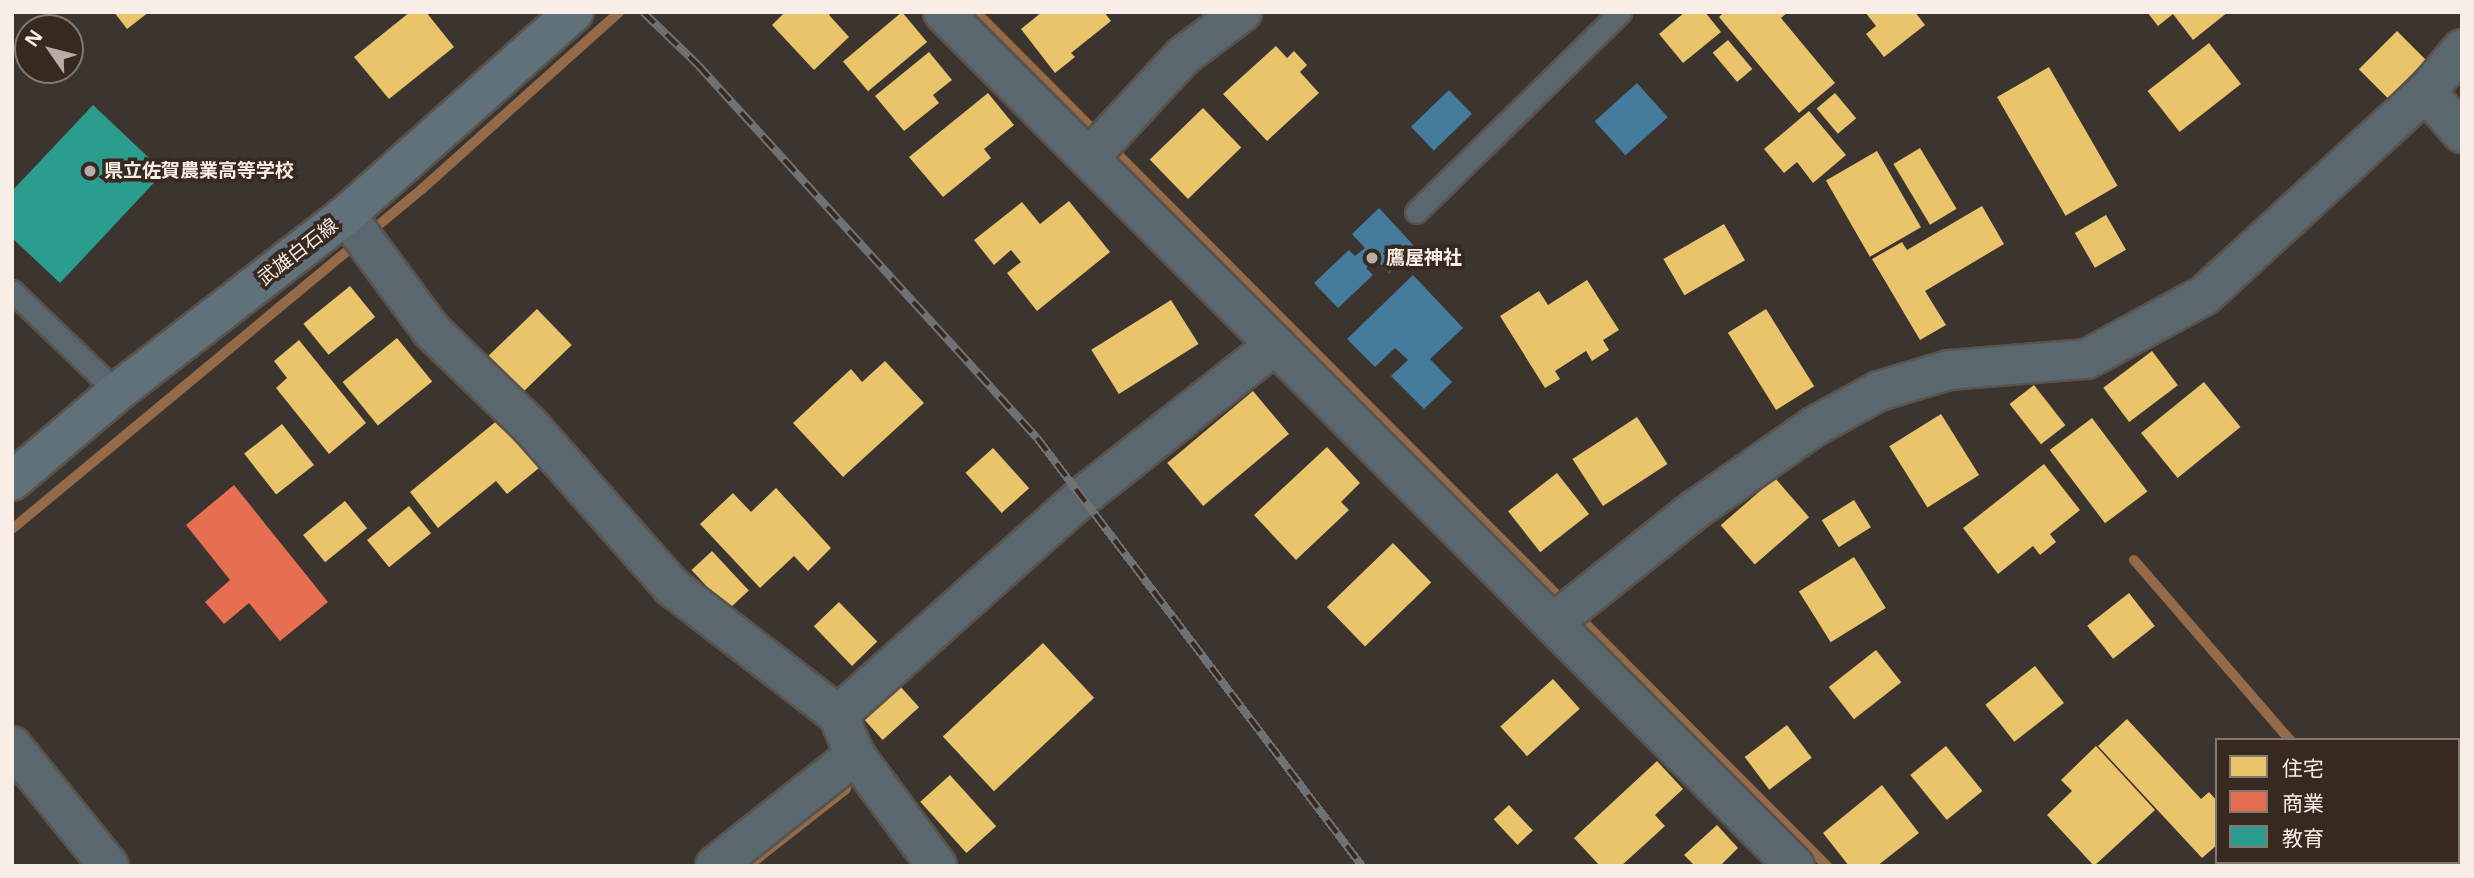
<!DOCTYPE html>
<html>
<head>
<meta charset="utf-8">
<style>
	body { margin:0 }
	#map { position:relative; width:2474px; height:878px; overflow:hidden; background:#3c342f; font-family:"Open Sans","Noto Sans JP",sans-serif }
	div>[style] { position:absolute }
	.homes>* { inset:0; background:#e9c46a; transform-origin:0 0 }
	.shops>* { inset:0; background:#e76f51 }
	.schools>* { inset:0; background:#2a9d8f }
	.public>* { inset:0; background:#457b9d; transform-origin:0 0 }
	.stream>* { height:10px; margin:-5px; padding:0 5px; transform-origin:5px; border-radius:5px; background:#956a49 }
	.roads { filter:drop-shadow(2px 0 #59534d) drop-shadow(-2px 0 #59534d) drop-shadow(0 2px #59534d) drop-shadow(0 -2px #59534d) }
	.lane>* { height:21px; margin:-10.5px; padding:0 10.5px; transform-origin:10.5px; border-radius:10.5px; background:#5b676e }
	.street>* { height:38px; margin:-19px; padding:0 19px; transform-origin:19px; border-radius:19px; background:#5b676e }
	.secondary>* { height:38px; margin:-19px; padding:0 19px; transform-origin:19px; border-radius:19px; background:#61717a }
	.rail>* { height:8px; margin-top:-4px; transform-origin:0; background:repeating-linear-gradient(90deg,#37291f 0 16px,#6f7274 0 32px); box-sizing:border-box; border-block:2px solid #6f7274 }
	.dots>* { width:19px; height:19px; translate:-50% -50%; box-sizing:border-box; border:4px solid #37291f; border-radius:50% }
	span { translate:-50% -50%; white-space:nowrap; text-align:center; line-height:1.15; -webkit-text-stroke:7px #37291f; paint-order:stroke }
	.poi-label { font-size:19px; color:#f8eee7; font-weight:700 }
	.left { translate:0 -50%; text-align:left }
	.street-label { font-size:19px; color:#f8eee7 }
	.frame { position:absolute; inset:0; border:14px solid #f8eee7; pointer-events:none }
	.legend { position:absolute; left:2215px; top:738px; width:245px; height:126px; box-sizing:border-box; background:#37291f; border:2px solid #84786f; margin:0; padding:9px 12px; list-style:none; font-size:21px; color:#f8eee7 }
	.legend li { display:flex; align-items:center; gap:14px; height:35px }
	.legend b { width:35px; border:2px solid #84786f }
	.north { position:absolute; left:14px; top:14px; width:70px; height:70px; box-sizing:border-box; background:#37291f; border:2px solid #84786f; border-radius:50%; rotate:305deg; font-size:19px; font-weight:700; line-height:28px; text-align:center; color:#f8eee7 }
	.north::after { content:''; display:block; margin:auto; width:24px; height:32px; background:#b6ada7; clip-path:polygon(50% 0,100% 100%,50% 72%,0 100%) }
</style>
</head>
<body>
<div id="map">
	<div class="homes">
		<i style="clip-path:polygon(114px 12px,149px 12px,127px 29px)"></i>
		<i style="clip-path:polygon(410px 12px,426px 12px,454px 47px,389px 99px,354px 57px)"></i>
		<i style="clip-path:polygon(785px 12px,832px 12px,829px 15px,849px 37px,814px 70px,772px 25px)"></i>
		<i style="left:902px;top:12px;width:39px;height:77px;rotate:50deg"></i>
		<i style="clip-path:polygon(1042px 12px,1104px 12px,1111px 21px,1071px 53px,1075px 57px,1055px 73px,1021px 29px)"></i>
		<i style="clip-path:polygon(1685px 12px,1705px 12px,1721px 32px,1683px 63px,1659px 34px)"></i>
		<i style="clip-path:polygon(1724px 12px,1788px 12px,1781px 18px,1835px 83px,1799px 113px,1719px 17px)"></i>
		<i style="clip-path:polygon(1865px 12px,1915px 12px,1925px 25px,1884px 57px,1866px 34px,1876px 26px)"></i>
		<i style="clip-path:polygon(2147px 12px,2228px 12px,2193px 40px,2173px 14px,2158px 26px)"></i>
		<i style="left:2397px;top:31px;width:41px;height:54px;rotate:45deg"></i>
		<i style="left:1728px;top:40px;width:38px;height:20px;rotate:50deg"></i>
		<i style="left:2209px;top:43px;width:52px;height:78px;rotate:52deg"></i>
		<i style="clip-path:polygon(1276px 46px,1287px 58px,1294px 51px,1307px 65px,1300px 72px,1319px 93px,1267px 141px,1223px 94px)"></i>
		<i style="clip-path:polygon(929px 52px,952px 80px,933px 95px,939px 103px,904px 131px,875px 96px)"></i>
		<i style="left:2049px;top:67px;width:137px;height:60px;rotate:60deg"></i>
		<i style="clip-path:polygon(988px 93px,1014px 125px,984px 149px,991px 158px,943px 197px,909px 157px)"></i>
		<i style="left:1835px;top:93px;width:33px;height:24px;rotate:50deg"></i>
		<i style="left:1203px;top:108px;width:55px;height:74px;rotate:46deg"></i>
		<i style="clip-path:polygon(1809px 111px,1846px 155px,1813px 183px,1797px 162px,1784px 173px,1764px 149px)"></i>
		<i style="left:1920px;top:148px;width:71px;height:31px;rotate:59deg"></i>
		<i style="left:1877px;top:151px;width:88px;height:59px;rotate:60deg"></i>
		<i style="clip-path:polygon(1069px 201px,1110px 252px,1037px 311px,1007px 273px,1021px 262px,1011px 250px,994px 265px,974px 240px,1022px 202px,1040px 224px)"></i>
		<i style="clip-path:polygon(1982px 206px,2004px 244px,1925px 291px,1946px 325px,1920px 340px,1872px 259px,1902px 242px,1907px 250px)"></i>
		<i style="left:2106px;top:215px;width:40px;height:36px;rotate:60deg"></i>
		<i style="left:1724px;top:224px;width:42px;height:70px;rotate:60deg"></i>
		<i style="clip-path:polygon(1587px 280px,1619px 330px,1603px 340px,1609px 350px,1592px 361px,1586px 351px,1555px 371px,1560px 379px,1545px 388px,1500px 316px,1539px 291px,1548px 305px)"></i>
		<i style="left:350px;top:286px;width:40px;height:60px;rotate:51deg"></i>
		<i style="left:1171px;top:300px;width:52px;height:94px;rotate:58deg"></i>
		<i style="left:537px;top:309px;width:50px;height:75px;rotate:46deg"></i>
		<i style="left:1766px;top:309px;width:91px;height:45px;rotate:58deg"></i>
		<i style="left:397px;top:338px;width:56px;height:70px;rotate:51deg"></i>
		<i style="clip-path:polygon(299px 340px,366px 423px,329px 454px,276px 388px,287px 378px,274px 361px)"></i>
		<i style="left:2152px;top:351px;width:43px;height:61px;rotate:53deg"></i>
		<i style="clip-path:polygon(885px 361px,924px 403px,843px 477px,793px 423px,851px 369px,862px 382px)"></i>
		<i style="left:2204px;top:382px;width:58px;height:81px;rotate:51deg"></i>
		<i style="left:2034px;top:385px;width:51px;height:31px;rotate:52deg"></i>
		<i style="left:1253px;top:391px;width:56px;height:112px;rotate:50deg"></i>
		<i style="left:1941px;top:414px;width:72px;height:61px;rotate:58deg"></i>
		<i style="left:1637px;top:417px;width:56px;height:77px;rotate:57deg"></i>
		<i style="left:2092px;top:418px;width:92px;height:53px;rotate:53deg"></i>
		<i style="clip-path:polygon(499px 419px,539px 468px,507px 494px,496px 481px,438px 528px,410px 492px)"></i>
		<i style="left:282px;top:424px;width:52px;height:48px;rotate:52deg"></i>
		<i style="clip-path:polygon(1327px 447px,1360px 483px,1341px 502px,1349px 510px,1296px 560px,1254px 515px)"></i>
		<i style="left:993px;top:448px;width:54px;height:37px;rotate:48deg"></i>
		<i style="clip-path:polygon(2044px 464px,2080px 510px,2050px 534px,2056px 542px,2040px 555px,2033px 546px,1998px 574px,1963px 528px)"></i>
		<i style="left:1557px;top:473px;width:52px;height:62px;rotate:52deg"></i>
		<i style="left:1775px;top:478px;width:52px;height:72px;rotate:49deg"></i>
		<i style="clip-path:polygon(776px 488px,831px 548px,808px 571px,794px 556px,760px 588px,700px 524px,733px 493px,751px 512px)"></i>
		<i style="left:1854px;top:500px;width:32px;height:38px;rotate:58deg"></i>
		<i style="left:345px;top:501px;width:35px;height:54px;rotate:51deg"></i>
		<i style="left:409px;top:506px;width:35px;height:54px;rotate:51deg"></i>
		<i style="left:1393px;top:543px;width:55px;height:92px;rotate:46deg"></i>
		<i style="left:712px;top:551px;width:54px;height:28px;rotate:47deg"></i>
		<i style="left:1854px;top:557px;width:60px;height:65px;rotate:58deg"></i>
		<i style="left:2129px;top:593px;width:42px;height:53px;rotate:52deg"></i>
		<i style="left:839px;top:602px;width:55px;height:35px;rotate:46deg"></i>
		<i style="left:1043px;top:643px;width:75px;height:137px;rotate:47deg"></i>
		<i style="left:1876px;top:650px;width:41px;height:60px;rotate:52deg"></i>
		<i style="left:2035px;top:666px;width:47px;height:63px;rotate:52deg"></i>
		<i style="left:1553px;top:679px;width:40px;height:71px;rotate:48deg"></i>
		<i style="left:899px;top:685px;width:30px;height:49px;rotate:48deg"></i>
		<i style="clip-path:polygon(2127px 719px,2201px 799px,2209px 792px,2217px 801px,2217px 845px,2202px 858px,2098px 746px)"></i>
		<i style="left:1787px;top:725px;width:41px;height:53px;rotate:53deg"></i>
		<i style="left:1946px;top:746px;width:58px;height:46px;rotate:51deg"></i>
		<i style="clip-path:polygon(2096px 746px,2155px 810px,2094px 866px,2047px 815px,2072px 791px,2061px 780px)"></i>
		<i style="clip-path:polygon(1657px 761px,1683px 789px,1655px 815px,1665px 826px,1621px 866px,1600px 866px,1574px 838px)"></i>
		<i style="left:950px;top:775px;width:69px;height:40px;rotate:48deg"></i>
		<i style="clip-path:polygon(1882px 785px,1919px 833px,1877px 866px,1849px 866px,1823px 833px)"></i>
		<i style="left:1509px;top:805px;width:35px;height:21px;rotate:47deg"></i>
		<i style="clip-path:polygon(1717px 825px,1738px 848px,1720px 866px,1695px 866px,1684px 855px)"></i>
	</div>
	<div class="shops">
		<i style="clip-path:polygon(234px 485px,328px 602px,280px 641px,249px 603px,224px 624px,205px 602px,230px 580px,186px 525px)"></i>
	</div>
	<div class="schools">
		<i style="clip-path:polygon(93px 105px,164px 172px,60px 283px,12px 238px,12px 191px)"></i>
	</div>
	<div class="public">
		<i style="left:1637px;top:83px;width:46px;height:57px;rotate:48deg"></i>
		<i style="left:1449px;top:90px;width:33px;height:53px;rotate:46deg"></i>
		<i style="clip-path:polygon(1379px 208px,1415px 247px,1389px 273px,1376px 259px,1366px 268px,1373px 275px,1338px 308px,1314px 283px,1349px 250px,1355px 256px,1365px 248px,1352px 234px)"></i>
		<i style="clip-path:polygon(1413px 275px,1463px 328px,1430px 359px,1452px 382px,1424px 409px,1391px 376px,1408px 360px,1395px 348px,1375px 367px,1347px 339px)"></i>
	</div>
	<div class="stream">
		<i style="left:976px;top:12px;width:1206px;rotate:45.1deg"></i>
		<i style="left:12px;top:529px;width:533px;rotate:-39.67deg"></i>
		<i style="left:422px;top:189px;width:265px;rotate:-41.9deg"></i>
		<i style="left:2134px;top:560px;width:238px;rotate:49.1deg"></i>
		<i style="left:2397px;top:862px;width:5px;rotate:53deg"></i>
		<i style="left:748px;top:866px;width:125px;rotate:-38.2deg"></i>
	</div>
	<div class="roads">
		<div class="lane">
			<i style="left:1416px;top:212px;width:286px;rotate:-44.4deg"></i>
			<i style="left:12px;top:291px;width:146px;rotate:43.9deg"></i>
		</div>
		<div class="street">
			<i style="left:943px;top:12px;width:1206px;rotate:45.07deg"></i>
			<i style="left:2426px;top:92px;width:55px;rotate:48.7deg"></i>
			<i style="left:1089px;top:158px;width:139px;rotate:-47.3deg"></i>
			<i style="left:1183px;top:56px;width:74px;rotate:-36.7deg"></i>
			<i style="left:346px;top:215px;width:143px;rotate:53.5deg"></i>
			<i style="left:431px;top:330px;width:139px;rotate:44.1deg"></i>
			<i style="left:531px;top:427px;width:213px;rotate:48.6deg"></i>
			<i style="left:672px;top:587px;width:210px;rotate:37.6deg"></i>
			<i style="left:838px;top:715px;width:327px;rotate:-41.8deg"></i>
			<i style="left:1082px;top:497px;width:246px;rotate:-38.2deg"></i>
			<i style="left:1553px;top:623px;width:183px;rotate:-38.6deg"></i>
			<i style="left:1696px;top:509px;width:145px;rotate:-34.9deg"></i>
			<i style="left:1815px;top:426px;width:73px;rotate:-28.7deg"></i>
			<i style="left:1879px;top:391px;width:73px;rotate:-16.7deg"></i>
			<i style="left:1949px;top:370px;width:138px;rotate:-4.6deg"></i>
			<i style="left:2087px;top:359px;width:134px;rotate:-28.5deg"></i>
			<i style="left:2205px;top:295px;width:300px;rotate:-42.6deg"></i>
			<i style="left:2426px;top:92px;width:56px;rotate:-50.1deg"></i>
			<i style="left:838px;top:715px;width:43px;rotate:67deg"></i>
			<i style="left:855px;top:755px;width:138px;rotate:53.5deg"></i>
			<i style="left:12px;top:746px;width:154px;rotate:51.1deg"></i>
			<i style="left:715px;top:866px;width:179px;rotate:-38.4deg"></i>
		</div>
		<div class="secondary">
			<i style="left:12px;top:481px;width:138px;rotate:-40.3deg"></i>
			<i style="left:117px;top:392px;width:289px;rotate:-37.7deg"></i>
			<i style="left:346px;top:215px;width:305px;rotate:-41.7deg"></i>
		</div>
	</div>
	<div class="rail">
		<i style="left:643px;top:12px;width:76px;rotate:43.9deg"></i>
		<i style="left:698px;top:65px;width:504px;rotate:47.73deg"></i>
		<i style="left:1037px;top:438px;width:537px;rotate:52.79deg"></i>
	</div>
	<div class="dots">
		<i style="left:90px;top:171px;background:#b6ada7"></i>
		<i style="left:1372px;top:258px;background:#b6ada7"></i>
	</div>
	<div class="poi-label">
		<span class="left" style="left:104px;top:171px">県立佐賀農業高等学校</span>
		<span class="left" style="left:1386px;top:258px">鷹屋神社</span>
	</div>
	<div class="street-label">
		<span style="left:298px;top:252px;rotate:-38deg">武雄白石線</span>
	</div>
	<div class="frame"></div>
	<ul class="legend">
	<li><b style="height:19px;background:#e9c46a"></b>住宅</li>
	<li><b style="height:19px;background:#e76f51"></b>商業</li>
	<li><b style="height:19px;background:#2a9d8f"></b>教育</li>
	</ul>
	<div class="north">N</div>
</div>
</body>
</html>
